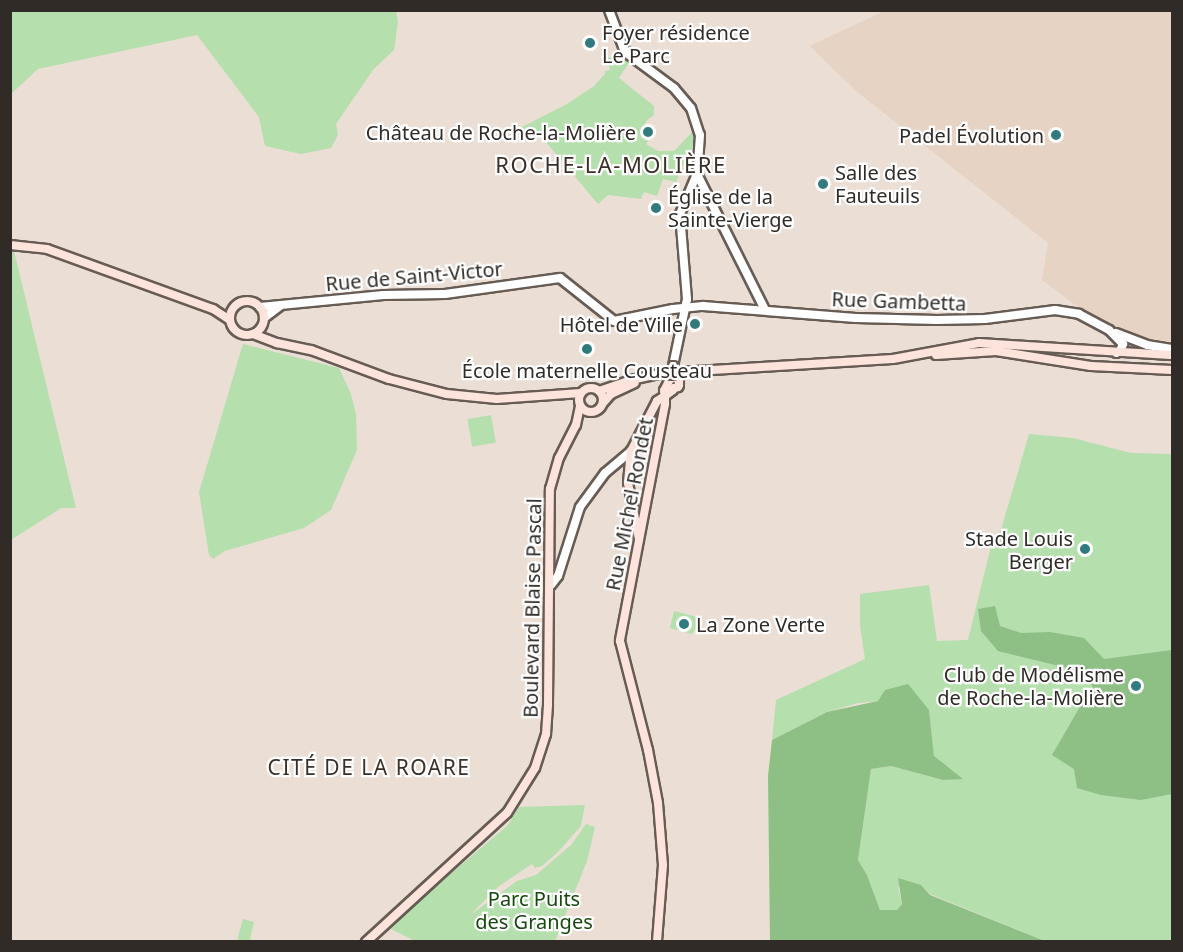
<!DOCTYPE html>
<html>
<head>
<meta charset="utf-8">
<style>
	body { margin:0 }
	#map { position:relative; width:1183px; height:952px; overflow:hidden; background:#ebded4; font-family:"Noto Sans",sans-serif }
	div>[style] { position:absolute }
	.built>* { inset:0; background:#e6d3c4 }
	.green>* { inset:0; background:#b5dfad; transform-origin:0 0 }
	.forest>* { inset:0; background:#8ebf85 }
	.roads { filter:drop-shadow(2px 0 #675c54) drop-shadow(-2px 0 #675c54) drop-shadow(0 2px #675c54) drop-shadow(0 -2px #675c54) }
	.tertiary>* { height:8px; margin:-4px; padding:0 4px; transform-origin:4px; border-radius:4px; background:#fff }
	.secondary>* { height:8px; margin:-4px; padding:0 4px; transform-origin:4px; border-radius:4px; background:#fce3dc }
	.secondary>.ring { margin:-4px; padding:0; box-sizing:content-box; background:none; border:8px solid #fce3dc; border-radius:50% }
	.bridges { filter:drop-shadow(2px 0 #675c54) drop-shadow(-2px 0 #675c54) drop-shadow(0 2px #675c54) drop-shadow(0 -2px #675c54) }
	.tertiary-bridge>* { height:8px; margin:-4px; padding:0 4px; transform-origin:4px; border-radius:4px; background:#fff }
	.dots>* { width:16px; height:16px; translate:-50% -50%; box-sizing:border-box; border:3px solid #fff; border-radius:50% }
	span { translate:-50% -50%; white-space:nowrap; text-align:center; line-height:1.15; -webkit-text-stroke:4.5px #fff; paint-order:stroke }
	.poi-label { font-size:20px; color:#302b27 }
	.left { translate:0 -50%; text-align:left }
	.right { translate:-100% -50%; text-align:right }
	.street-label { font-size:20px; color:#302b27 }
	.park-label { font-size:20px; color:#17480e }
	.neighbourhood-label { font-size:21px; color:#3a3028; letter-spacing:1.5px }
	.quarter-label { font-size:22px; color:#3a3028; letter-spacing:1.5px }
	.frame { position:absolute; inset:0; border:12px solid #302b27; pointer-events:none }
</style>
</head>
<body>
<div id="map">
	<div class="built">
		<i style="clip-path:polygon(884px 11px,1172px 11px,1172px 342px,1141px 337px,1086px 313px,1042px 280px,1048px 243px,856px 91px,810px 46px)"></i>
	</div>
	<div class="green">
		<i style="clip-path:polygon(11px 10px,396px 10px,398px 22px,394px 50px,373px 70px,336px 124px,338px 135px,331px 148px,301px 154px,265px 146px,259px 117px,197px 35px,38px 69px,11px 94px)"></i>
		<i style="clip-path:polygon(621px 55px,630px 61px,619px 78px,654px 106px,654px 115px,647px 120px,641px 135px,648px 141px,646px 144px,658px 151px,674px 151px,696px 128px,693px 150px,690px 149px,689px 153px,692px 154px,692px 158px,686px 157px,676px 182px,663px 179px,657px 196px,644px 192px,641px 199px,608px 195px,598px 204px,535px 129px,525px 133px,522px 127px,567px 104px,594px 86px,605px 74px,605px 71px,610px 70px,607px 58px)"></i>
		<i style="clip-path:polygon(14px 251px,76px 508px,61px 508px,11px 540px,10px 252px)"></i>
		<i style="clip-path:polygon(243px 344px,339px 368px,351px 394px,356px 414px,357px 450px,331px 510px,304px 528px,225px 551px,213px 559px,209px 555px,199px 492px)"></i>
		<i style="left:491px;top:415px;width:28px;height:24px;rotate:80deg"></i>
		<i style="clip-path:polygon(1029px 434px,1073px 438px,1131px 453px,1172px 454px,1172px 941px,1045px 941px,930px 894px,921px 885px,898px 887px,902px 904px,897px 910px,880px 910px,867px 875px,858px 860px,871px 769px,891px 766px,943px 780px,934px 756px,929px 710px,878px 701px,858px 703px,827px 712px,772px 740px,776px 700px,865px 659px,860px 626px,860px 594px,929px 585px,937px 641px,968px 640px,992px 542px,1001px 530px)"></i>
		<i style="clip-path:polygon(674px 611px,701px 618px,701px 620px,692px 634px,670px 628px)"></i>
		<i style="clip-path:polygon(585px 805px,581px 826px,558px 852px,542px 866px,535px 868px,532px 864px,499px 886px,470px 915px,517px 881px,536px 875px,571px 845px,586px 824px,595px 827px,587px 861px,555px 941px,415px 941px,391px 929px,413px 906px,508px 825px,519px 807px)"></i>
		<i style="clip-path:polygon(243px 919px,254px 922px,250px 939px,256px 941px,237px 941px)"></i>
	</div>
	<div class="forest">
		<i style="clip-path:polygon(995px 606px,1000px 626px,1021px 633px,1050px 632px,1084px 638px,1104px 659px,1172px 650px,1172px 794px,1141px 800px,1101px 795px,1077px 788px,1074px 769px,1052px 755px,1081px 705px,1094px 689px,1084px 672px,998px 651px,981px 631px,978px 609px)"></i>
		<i style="clip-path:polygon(908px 684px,929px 710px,934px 756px,963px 779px,943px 780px,891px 766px,871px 769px,858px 860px,867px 875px,880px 910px,897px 910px,902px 904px,898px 878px,921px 885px,930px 895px,1045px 941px,770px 941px,768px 776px,772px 740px,827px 712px,878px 701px,885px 690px)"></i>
	</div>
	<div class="roads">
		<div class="tertiary">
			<i style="left:609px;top:10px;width:40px;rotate:69deg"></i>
			<i style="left:623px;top:47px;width:9px;rotate:54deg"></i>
			<i style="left:628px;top:54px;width:57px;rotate:36.5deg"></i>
			<i style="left:674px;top:88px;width:26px;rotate:50deg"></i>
			<i style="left:691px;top:108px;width:28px;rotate:72deg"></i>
			<i style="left:700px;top:135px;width:39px;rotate:94deg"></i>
			<i style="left:697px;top:174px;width:152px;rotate:63.4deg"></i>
			<i style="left:260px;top:307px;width:124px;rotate:-5.6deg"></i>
			<i style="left:383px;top:295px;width:62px;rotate:-0.9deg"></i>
			<i style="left:445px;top:294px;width:116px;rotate:-7.9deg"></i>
			<i style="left:560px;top:278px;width:69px;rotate:38.5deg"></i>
			<i style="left:614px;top:321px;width:60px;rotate:-11.5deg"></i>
			<i style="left:673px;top:309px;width:30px;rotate:-6deg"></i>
			<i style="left:703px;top:306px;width:153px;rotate:4.5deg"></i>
			<i style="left:856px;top:318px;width:81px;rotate:1.4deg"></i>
			<i style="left:937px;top:320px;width:48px;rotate:-1.2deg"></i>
			<i style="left:985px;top:319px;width:71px;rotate:-7.3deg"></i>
			<i style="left:1055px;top:310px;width:24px;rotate:9deg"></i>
			<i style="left:1079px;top:314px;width:34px;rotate:28deg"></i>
			<i style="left:1109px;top:330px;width:20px;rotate:45deg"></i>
			<i style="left:1123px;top:344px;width:8px;rotate:113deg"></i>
			<i style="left:1120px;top:351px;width:4px;rotate:153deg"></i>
			<i style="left:264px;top:318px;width:20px;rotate:-37deg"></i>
			<i style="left:1116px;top:333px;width:33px;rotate:21deg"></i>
			<i style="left:1147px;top:345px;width:25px;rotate:9deg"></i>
			<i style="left:673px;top:366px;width:68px;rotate:-78.2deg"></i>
			<i style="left:687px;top:299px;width:85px;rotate:-94.7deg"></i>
			<i style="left:680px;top:214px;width:43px;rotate:-67deg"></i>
			<i style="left:551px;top:585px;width:11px;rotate:-52deg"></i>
			<i style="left:558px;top:576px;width:72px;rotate:-72.3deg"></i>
			<i style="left:580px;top:507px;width:42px;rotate:-53.7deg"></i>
			<i style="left:605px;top:473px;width:34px;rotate:-40deg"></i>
		</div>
		<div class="secondary">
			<i style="left:10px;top:245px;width:37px;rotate:6deg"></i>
			<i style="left:47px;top:249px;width:177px;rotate:19.9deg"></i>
			<i style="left:213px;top:309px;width:20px;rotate:33deg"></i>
			<i class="ring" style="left:230px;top:301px;width:26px;height:26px"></i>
			<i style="left:253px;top:334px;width:26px;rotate:21deg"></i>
			<i style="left:277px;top:343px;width:35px;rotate:12deg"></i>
			<i style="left:311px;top:350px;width:83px;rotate:20.4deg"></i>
			<i style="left:389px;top:379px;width:60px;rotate:14.5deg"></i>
			<i style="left:447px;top:394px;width:50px;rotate:5.7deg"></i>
			<i style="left:497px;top:399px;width:84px;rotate:-4.1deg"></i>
			<i style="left:936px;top:355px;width:60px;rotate:-3.8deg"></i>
			<i style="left:996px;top:351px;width:96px;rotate:9deg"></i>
			<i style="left:1091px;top:366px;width:81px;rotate:2.8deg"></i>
			<i class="ring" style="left:579px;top:388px;width:16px;height:16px"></i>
			<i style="left:599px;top:391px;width:34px;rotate:-19deg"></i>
			<i style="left:631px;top:380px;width:33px;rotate:-12deg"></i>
			<i style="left:663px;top:373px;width:230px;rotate:-3.5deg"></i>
			<i style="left:893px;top:359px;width:87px;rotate:-10.5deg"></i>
			<i style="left:979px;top:343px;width:193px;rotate:3.6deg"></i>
			<i style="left:603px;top:403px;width:12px;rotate:-48deg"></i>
			<i style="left:611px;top:394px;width:26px;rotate:-25deg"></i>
			<i style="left:639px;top:539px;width:57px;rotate:-101.1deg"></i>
			<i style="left:628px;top:483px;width:32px;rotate:-85deg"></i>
			<i style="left:631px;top:451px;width:56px;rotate:-62.5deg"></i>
			<i style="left:657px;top:401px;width:9px;rotate:-32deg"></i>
			<i style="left:665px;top:396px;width:10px;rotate:-37deg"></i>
			<i style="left:673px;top:390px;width:2px;rotate:-63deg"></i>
			<i style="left:674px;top:388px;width:4px;rotate:-14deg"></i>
			<i style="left:678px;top:387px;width:2px;rotate:-63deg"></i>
			<i style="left:679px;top:385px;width:4px;rotate:-90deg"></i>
			<i style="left:679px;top:381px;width:6px;rotate:-141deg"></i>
			<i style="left:674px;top:377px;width:4px;rotate:153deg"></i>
			<i style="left:670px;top:379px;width:13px;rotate:117deg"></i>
			<i style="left:664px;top:391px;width:5px;rotate:79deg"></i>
			<i style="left:665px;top:396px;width:8px;rotate:90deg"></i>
			<i style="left:665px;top:404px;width:241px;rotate:100.8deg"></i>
			<i style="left:620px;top:641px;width:113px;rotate:75.6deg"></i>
			<i style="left:648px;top:750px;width:54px;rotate:79.3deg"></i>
			<i style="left:658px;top:803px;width:62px;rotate:85.4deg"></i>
			<i style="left:663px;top:865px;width:77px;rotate:94.5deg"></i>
			<i style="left:366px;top:942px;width:191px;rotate:-42.5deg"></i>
			<i style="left:507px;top:813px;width:53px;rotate:-58.1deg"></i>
			<i style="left:535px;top:768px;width:36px;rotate:-72deg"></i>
			<i style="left:546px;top:734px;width:30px;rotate:-86deg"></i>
			<i style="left:548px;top:704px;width:215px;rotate:-89.5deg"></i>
			<i style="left:550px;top:489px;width:32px;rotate:-74deg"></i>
			<i style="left:559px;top:458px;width:37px;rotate:-63deg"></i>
			<i style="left:576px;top:425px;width:19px;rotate:-78deg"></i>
		</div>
	</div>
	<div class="bridges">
		<div class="tertiary-bridge">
			<i style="left:672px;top:375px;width:9px;rotate:-84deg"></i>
		</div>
	</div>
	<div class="dots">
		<i style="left:590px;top:43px;background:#317b7e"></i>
		<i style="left:648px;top:132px;background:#317b7e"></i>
		<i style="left:1056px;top:135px;background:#317b7e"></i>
		<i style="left:823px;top:184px;background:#317b7e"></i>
		<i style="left:656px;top:208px;background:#317b7e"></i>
		<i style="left:695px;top:324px;background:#317b7e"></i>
		<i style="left:587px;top:349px;background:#317b7e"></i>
		<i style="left:1085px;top:549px;background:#317b7e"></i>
		<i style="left:684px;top:624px;background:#317b7e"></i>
		<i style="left:1136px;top:686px;background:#317b7e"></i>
	</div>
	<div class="poi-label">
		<span class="left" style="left:602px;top:44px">Foyer résidence<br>Le Parc</span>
		<span class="right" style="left:636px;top:132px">Château de Roche-la-Molière</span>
		<span class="right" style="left:1044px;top:135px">Padel Évolution</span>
		<span class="left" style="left:835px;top:184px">Salle des<br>Fauteuils</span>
		<span class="left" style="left:668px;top:208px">Église de la<br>Sainte-Vierge</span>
		<span class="right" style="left:683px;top:324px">Hôtel de Ville</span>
		<span style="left:587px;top:370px">École maternelle Cousteau</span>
		<span class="right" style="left:1073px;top:550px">Stade Louis<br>Berger</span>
		<span class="left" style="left:696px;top:624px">La Zone Verte</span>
		<span class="right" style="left:1124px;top:686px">Club de Modélisme<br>de Roche-la-Molière</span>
	</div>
	<div class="street-label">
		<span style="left:414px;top:276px;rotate:-5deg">Rue de Saint-Victor</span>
		<span style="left:899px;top:301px;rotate:2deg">Rue Gambetta</span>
		<span style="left:629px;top:504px;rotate:-79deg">Rue Michel Rondet</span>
		<span style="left:532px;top:608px;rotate:-89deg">Boulevard Blaise Pascal</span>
	</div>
	<div class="park-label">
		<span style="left:534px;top:910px">Parc Puits<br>des Granges</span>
	</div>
	<div class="neighbourhood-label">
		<span style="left:369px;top:767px">CITÉ DE LA ROARE</span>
	</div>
	<div class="quarter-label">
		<span style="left:611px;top:165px">ROCHE-LA-MOLIÈRE</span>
	</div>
	<div class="frame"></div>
</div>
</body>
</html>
